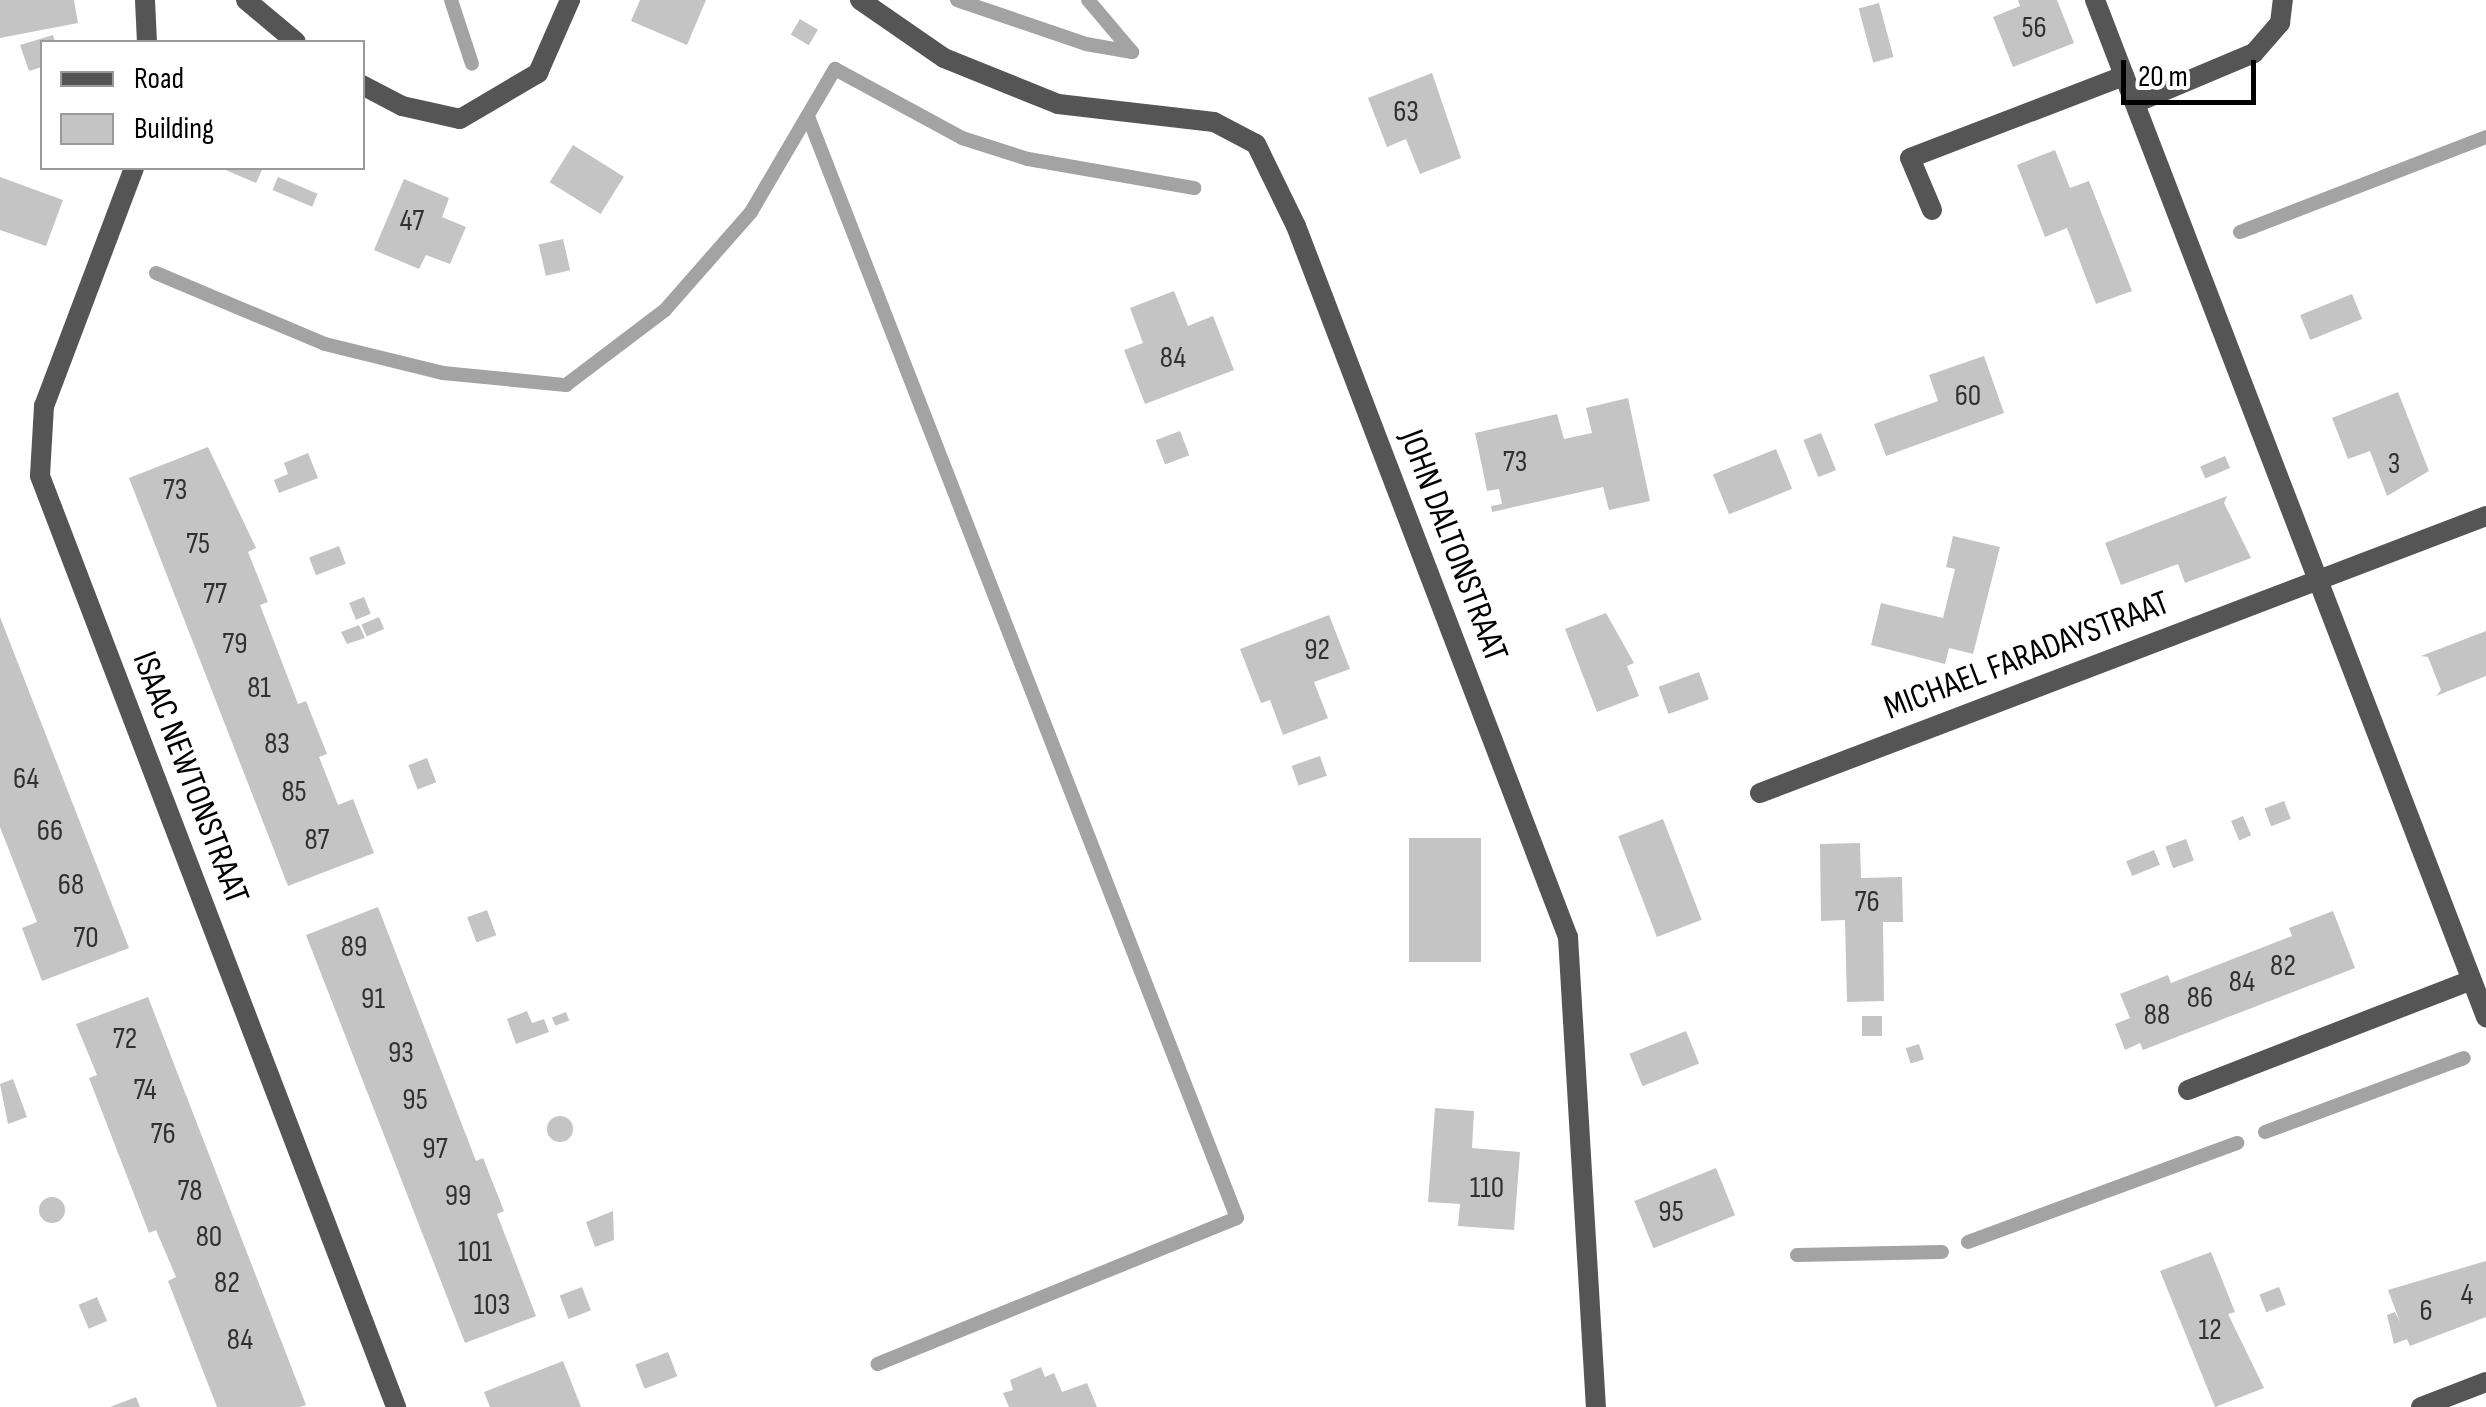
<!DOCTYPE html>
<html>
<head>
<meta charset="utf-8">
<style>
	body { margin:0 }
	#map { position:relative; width:2486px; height:1407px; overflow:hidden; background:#fff; font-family:"Sofia Sans Condensed",sans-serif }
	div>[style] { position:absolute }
	.stream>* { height:14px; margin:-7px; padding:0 7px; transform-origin:7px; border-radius:7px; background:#a3a3a3 }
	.building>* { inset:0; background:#c4c4c4; transform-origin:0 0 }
	.round { border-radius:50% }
	.street>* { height:20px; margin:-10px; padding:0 10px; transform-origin:10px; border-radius:10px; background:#555 }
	span { translate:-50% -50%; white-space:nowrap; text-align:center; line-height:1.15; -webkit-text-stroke:8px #fff; paint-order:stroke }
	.number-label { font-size:30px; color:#313131 }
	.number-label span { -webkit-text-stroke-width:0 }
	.street-label { font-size:35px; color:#000 }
	.legend { position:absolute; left:40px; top:40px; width:325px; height:130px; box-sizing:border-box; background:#fff; border:2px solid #999; margin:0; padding:12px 18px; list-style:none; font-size:30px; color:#000 }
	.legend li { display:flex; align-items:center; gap:20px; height:50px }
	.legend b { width:50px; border:2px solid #999 }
	.scale { position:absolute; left:2121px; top:60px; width:135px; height:45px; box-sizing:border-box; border:5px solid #000; border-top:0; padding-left:12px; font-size:30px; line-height:35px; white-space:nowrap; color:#000; -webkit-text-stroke:8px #fff; paint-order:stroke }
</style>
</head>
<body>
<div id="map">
	<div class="stream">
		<i style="left:451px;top:0;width:67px;rotate:71.8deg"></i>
		<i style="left:957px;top:0;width:136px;rotate:18.8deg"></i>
		<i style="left:1086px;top:44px;width:47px;rotate:9.9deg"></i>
		<i style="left:1132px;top:52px;width:68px;rotate:-130.2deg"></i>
		<i style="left:809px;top:119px;width:1179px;rotate:68.72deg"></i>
		<i style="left:1237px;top:1218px;width:388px;rotate:157.9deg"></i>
		<i style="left:2240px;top:232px;width:264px;rotate:-21.1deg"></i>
		<i style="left:156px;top:273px;width:183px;rotate:22.8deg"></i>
		<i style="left:325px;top:344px;width:122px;rotate:13.8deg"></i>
		<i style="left:443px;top:373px;width:124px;rotate:5.6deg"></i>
		<i style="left:566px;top:385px;width:124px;rotate:-37.1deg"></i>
		<i style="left:665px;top:310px;width:130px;rotate:-48.7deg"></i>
		<i style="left:751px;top:212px;width:166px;rotate:-59.6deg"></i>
		<i style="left:835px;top:69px;width:145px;rotate:28.5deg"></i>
		<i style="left:962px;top:138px;width:69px;rotate:17.7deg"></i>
		<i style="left:1028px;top:159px;width:169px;rotate:9.9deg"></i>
		<i style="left:2265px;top:1132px;width:212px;rotate:-20.4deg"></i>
		<i style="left:1968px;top:1242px;width:287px;rotate:-20.2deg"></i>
		<i style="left:1797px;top:1255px;width:145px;rotate:-1.2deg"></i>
	</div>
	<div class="building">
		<i style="clip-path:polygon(0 0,74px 0,78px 23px,0 38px)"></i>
		<i style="clip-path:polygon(640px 0,706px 0,687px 45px,631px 21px)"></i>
		<i style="clip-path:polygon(2018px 0,2057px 0,2074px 43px,2013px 67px,1993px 17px,2020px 6px)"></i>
		<i style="left:1879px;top:3px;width:56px;height:21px;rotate:75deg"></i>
		<i style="left:800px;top:19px;width:21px;height:18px;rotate:31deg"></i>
		<i style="clip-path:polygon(53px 35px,55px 42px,42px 42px,42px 67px,29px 71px,20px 45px)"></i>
		<i style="clip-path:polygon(1432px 73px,1461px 158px,1420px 174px,1406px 139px,1387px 147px,1368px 98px)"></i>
		<i style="left:573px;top:145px;width:60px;height:44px;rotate:32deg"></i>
		<i style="clip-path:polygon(2055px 150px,2070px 188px,2089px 181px,2132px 291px,2096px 304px,2067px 228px,2045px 237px,2017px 165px)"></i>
		<i style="clip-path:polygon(221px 168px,263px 168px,256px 183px)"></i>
		<i style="clip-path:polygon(0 177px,63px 200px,46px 246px,0 230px)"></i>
		<i style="left:278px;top:177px;width:43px;height:14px;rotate:23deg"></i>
		<i style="clip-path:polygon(404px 179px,449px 198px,442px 217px,466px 227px,450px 264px,426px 255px,419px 269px,374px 250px)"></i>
		<i style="left:563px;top:239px;width:32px;height:25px;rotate:77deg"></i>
		<i style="clip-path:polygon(1174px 291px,1188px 326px,1213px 316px,1234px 370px,1145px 404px,1124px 350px,1143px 343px,1130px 308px)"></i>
		<i style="left:2352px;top:294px;width:27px;height:56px;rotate:68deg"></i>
		<i style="clip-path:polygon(1984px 356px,2004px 413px,1886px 456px,1874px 424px,1938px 401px,1929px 375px)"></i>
		<i style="clip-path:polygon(2398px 392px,2429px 471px,2387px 496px,2370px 451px,2348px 459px,2332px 418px)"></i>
		<i style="clip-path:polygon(1628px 398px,1650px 501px,1609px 510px,1603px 487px,1492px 512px,1491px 506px,1502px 504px,1499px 489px,1487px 491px,1475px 433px,1557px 414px,1564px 439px,1592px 433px,1586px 408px)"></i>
		<i style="left:1180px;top:431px;width:26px;height:26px;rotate:69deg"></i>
		<i style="left:1821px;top:433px;width:40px;height:19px;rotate:68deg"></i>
		<i style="clip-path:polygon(208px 447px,256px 548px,248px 552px,268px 602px,260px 605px,298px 704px,306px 701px,327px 754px,319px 757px,338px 805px,353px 799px,374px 853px,288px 886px,129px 478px)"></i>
		<i style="left:1776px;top:449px;width:43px;height:68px;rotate:68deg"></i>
		<i style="clip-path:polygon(308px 453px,318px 478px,279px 493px,274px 480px,288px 474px,284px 463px)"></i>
		<i style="left:2225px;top:456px;width:13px;height:27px;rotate:67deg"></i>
		<i style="clip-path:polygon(2227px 496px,2224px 503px,2251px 558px,2185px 583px,2178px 564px,2121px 585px,2105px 543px)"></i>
		<i style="clip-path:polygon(1953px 536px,2000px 547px,1973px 654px,1949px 648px,1945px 664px,1871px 645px,1881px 603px,1943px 618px,1955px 569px,1946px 567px)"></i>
		<i style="left:339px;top:546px;width:19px;height:32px;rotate:69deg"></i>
		<i style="left:364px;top:597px;width:18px;height:16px;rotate:68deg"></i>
		<i style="clip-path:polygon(1606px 613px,1634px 663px,1627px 666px,1639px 696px,1597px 712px,1565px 629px)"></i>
		<i style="clip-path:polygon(1329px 615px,1350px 669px,1314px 682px,1328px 718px,1283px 735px,1270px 700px,1261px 703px,1240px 649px)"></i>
		<i style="clip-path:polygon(0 617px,129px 948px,42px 981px,22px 928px,37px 922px,0 827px)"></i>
		<i style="left:379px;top:617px;width:13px;height:19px;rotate:67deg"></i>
		<i style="clip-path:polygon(359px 625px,365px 638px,347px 644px,341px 632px)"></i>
		<i style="clip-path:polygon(2486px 631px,2486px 676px,2436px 696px,2441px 690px,2428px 657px,2421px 656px)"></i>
		<i style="left:1699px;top:672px;width:29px;height:43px;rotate:70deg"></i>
		<i style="left:1320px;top:756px;width:21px;height:30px;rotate:71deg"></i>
		<i style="left:427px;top:758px;width:26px;height:20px;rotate:69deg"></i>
		<i style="left:2284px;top:801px;width:19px;height:21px;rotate:69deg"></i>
		<i style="left:2243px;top:816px;width:21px;height:13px;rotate:67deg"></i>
		<i style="left:1663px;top:819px;width:108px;height:48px;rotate:69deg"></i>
		<i style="left:1481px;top:838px;width:124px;height:72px;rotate:90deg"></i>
		<i style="left:2186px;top:839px;width:23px;height:22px;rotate:70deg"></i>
		<i style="clip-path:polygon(1860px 843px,1861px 878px,1902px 877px,1903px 922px,1883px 922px,1884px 1001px,1847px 1002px,1845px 920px,1821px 921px,1820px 844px)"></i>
		<i style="left:2154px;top:850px;width:16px;height:30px;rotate:68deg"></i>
		<i style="clip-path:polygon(378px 907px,476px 1161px,483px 1158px,504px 1211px,497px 1214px,536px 1316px,465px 1343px,306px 935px)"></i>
		<i style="left:487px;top:910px;width:27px;height:21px;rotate:70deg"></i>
		<i style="clip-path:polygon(2333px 911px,2355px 968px,2143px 1050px,2140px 1043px,2125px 1050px,2115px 1024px,2130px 1018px,2120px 994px,2168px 975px,2171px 983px,2292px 936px,2289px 928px)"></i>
		<i style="clip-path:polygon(148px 997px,306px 1405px,300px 1407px,217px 1407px,168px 1281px,176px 1277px,156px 1230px,149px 1233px,89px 1078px,97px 1075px,76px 1024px)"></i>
		<i style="clip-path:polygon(527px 1011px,532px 1023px,544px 1019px,549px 1032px,516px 1044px,507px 1019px)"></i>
		<i style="left:566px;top:1012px;width:9px;height:15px;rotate:69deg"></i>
		<i style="left:1882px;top:1016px;width:20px;height:20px;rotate:90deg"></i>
		<i style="left:1686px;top:1031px;width:35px;height:61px;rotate:68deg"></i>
		<i style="left:1919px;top:1044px;width:16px;height:14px;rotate:72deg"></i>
		<i style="clip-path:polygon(13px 1079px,27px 1117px,8px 1124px,0 1084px)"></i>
		<i style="clip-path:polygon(1435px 1108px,1474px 1111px,1472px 1148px,1520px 1152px,1514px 1230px,1458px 1226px,1460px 1204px,1428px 1202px)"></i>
		<i class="round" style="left:547px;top:1116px;width:26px;height:26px"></i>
		<i style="left:1716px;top:1168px;width:51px;height:88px;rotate:68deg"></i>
		<i class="round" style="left:39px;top:1197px;width:26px;height:26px"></i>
		<i style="clip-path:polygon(613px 1211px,614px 1240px,595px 1247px,586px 1222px)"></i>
		<i style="clip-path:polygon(2211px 1252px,2235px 1312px,2228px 1314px,2264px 1388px,2215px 1407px,2160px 1271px)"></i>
		<i style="clip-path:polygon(2486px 1261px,2486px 1317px,2410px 1346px,2407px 1339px,2394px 1344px,2387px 1315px,2395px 1312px,2400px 1322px,2388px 1290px)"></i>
		<i style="left:582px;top:1287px;width:25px;height:24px;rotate:69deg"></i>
		<i style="left:2279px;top:1287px;width:19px;height:21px;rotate:69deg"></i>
		<i style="left:97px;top:1297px;width:26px;height:20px;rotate:67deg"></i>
		<i style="left:668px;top:1352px;width:26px;height:35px;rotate:69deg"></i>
		<i style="clip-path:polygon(563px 1361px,581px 1407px,490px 1407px,484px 1392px)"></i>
		<i style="clip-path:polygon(1041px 1367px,1045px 1377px,1054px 1373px,1062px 1392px,1087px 1383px,1097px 1407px,1009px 1407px,1003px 1393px,1013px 1390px,1010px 1380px)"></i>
		<i style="clip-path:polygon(136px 1397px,140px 1407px,110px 1407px)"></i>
	</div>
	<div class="street">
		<i style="left:145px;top:0;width:42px;rotate:87.3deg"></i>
		<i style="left:246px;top:0;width:65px;rotate:40deg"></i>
		<i style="left:860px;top:0;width:102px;rotate:34.6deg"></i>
		<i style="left:944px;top:58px;width:123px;rotate:22deg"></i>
		<i style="left:1058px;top:104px;width:157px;rotate:6.6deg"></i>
		<i style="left:1214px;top:122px;width:47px;rotate:27.6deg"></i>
		<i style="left:1256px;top:144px;width:91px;rotate:64deg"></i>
		<i style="left:1296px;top:226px;width:761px;rotate:69.07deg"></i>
		<i style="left:1568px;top:937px;width:471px;rotate:86.6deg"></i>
		<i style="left:2095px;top:0;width:1090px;rotate:68.97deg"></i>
		<i style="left:362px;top:85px;width:45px;rotate:27.7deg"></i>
		<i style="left:402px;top:106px;width:59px;rotate:12.6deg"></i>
		<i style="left:460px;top:119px;width:91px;rotate:-30.5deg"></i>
		<i style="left:538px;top:73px;width:80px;rotate:-66.3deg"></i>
		<i style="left:2135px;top:103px;width:129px;rotate:-22.8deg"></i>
		<i style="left:2254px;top:53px;width:40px;rotate:-49deg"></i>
		<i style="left:2280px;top:23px;width:23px;rotate:-83deg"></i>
		<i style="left:134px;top:168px;width:254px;rotate:110.7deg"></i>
		<i style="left:44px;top:406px;width:70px;rotate:93.3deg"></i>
		<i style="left:40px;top:476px;width:997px;rotate:69.07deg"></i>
		<i style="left:1932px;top:210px;width:56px;rotate:-112.9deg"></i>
		<i style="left:1910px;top:158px;width:229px;rotate:-21deg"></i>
		<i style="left:1760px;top:793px;width:777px;rotate:-20.88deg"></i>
		<i style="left:2188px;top:1090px;width:304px;rotate:-21.2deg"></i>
		<i style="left:2421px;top:1407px;width:70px;rotate:-21deg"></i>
	</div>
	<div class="number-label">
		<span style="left:2034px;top:28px">56</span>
		<span style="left:1406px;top:112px">63</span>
		<span style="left:412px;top:221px">47</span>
		<span style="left:1173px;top:358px">84</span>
		<span style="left:1968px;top:396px">60</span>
		<span style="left:1515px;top:462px">73</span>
		<span style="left:2394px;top:464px">3</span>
		<span style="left:175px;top:490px">73</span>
		<span style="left:198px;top:544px">75</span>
		<span style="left:215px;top:594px">77</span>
		<span style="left:235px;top:644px">79</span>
		<span style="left:1317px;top:650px">92</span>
		<span style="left:259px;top:688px">81</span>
		<span style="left:277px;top:744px">83</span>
		<span style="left:26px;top:779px">64</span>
		<span style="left:294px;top:792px">85</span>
		<span style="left:50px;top:831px">66</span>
		<span style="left:317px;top:840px">87</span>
		<span style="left:71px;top:885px">68</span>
		<span style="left:1867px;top:902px">76</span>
		<span style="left:86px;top:938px">70</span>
		<span style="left:354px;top:947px">89</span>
		<span style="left:2283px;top:966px">82</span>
		<span style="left:2242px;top:982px">84</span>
		<span style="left:2200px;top:998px">86</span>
		<span style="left:373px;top:999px">91</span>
		<span style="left:2157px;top:1015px">88</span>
		<span style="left:125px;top:1039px">72</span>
		<span style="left:401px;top:1053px">93</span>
		<span style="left:145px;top:1090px">74</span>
		<span style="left:415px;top:1100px">95</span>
		<span style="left:163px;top:1134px">76</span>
		<span style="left:435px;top:1149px">97</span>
		<span style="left:1487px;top:1188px">110</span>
		<span style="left:190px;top:1191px">78</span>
		<span style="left:458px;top:1196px">99</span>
		<span style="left:1671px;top:1212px">95</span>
		<span style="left:209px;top:1237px">80</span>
		<span style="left:475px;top:1252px">101</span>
		<span style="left:227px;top:1283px">82</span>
		<span style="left:2467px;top:1295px">4</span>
		<span style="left:492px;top:1305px">103</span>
		<span style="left:2426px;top:1311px">6</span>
		<span style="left:2210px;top:1330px">12</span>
		<span style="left:240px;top:1340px">84</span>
	</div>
	<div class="street-label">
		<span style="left:1453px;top:546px;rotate:69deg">JOHN DALTONSTRAAT</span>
		<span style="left:2027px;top:656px;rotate:-21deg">MICHAEL FARADAYSTRAAT</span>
		<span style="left:190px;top:778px;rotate:69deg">ISAAC NEWTONSTRAAT</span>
	</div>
	<ul class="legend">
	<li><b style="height:12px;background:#555"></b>Road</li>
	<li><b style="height:28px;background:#c4c4c4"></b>Building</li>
	</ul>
	<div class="scale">20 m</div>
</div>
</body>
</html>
